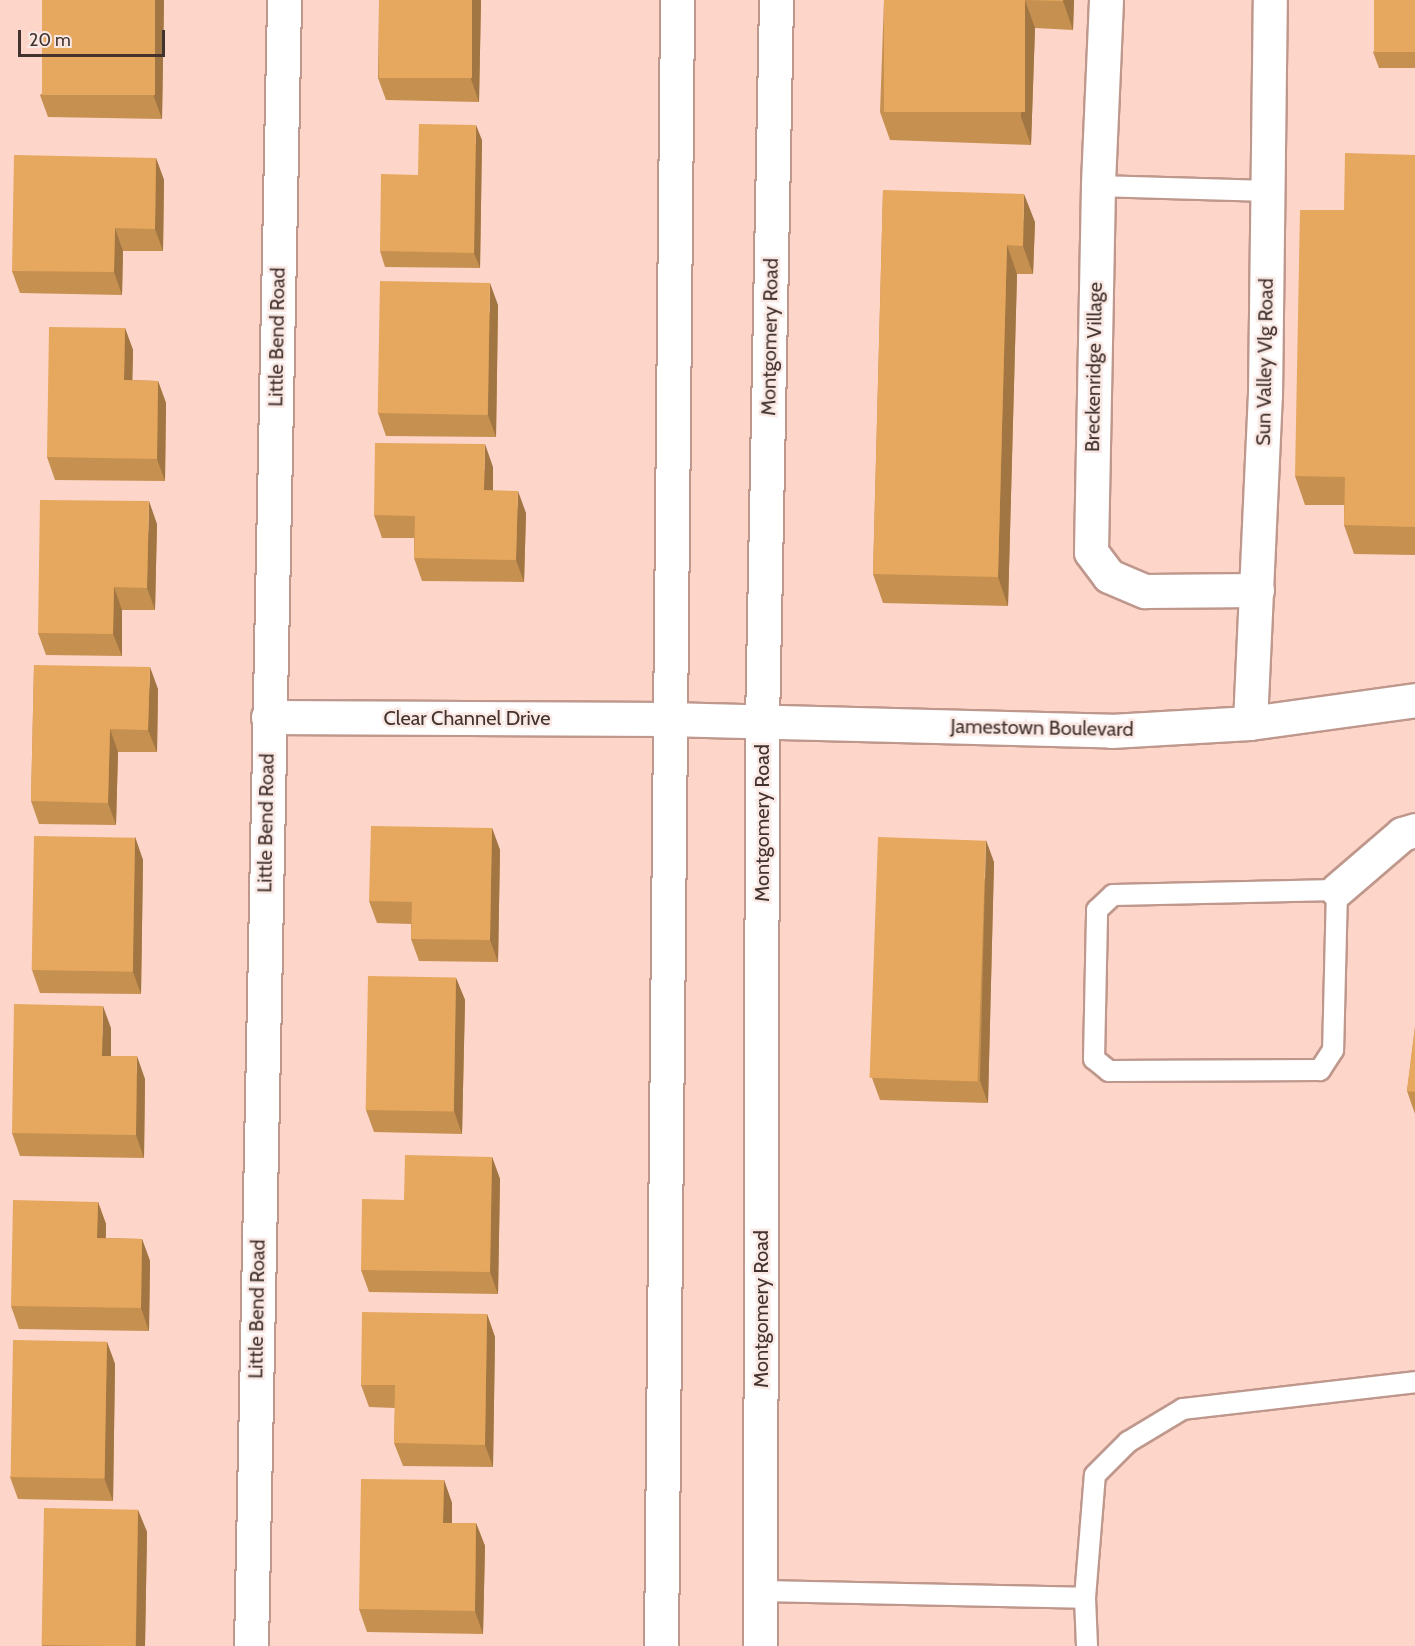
<!DOCTYPE html>
<html>
<head>
<meta charset="utf-8">
<style>
	body { margin:0 }
	#map { position:relative; width:1415px; height:1646px; overflow:hidden; background:#fed5c9; font-family:Cabin,sans-serif }
	div>[style] { position:absolute }
	.roads { filter:drop-shadow(2px 0 #bf988d) drop-shadow(-2px 0 #bf988d) drop-shadow(0 2px #bf988d) drop-shadow(0 -2px #bf988d) }
	.service>* { height:20px; margin:-10px; padding:0 10px; transform-origin:10px; border-radius:10px; background:#fff }
	.minor>* { height:33px; margin:-16.5px; padding:0 16.5px; transform-origin:16.5px; border-radius:16.5px; background:#fff }
	.tertiary>* { height:33px; margin:-16.5px; padding:0 16.5px; transform-origin:16.5px; border-radius:16.5px; background:#fff }
	.secondary>* { height:33px; margin:-16.5px; padding:0 16.5px; transform-origin:16.5px; border-radius:16.5px; background:#fff }
	.wall>* { inset:0; background:#c69051 }
	.shaded-wall>* { inset:0; background:#a17642 }
	.building>* { inset:0; background:#e6a85e; transform-origin:0 0 }
	span { translate:-50% -50%; white-space:nowrap; text-align:center; line-height:1.15; -webkit-text-stroke:5px #f9e8e4; paint-order:stroke }
	.street-label { font-size:20px; color:#43332f }
	.scale { position:absolute; left:18px; top:30px; width:147px; height:27px; box-sizing:border-box; border:3px solid #43332f; border-top:0; padding-left:8px; font-size:18px; line-height:21px; white-space:nowrap; color:#43332f; -webkit-text-stroke:4px #f9e8e4; paint-order:stroke }
</style>
</head>
<body>
<div id="map">
	<div class="roads">
		<div class="service">
			<i style="left:1098px;top:186px;width:170px;rotate:1.7deg"></i>
			<i style="left:1337px;top:890px;width:160px;rotate:91.4deg"></i>
			<i style="left:1333px;top:1050px;width:24px;rotate:123deg"></i>
			<i style="left:1320px;top:1070px;width:211px;rotate:179.7deg"></i>
			<i style="left:1109px;top:1071px;width:19px;rotate:-141deg"></i>
			<i style="left:1094px;top:1059px;width:149px;rotate:-88.8deg"></i>
			<i style="left:1097px;top:910px;width:22px;rotate:-43deg"></i>
			<i style="left:1113px;top:895px;width:224px;rotate:-1.3deg"></i>
			<i style="left:760px;top:1591px;width:325px;rotate:1.2deg"></i>
			<i style="left:1085px;top:1598px;width:123px;rotate:-85.4deg"></i>
			<i style="left:1095px;top:1475px;width:47px;rotate:-45deg"></i>
			<i style="left:1128px;top:1442px;width:64px;rotate:-31deg"></i>
			<i style="left:1183px;top:1409px;width:234px;rotate:-6.6deg"></i>
			<i style="left:1085px;top:1598px;width:48px;rotate:87.6deg"></i>
		</div>
		<div class="minor">
			<i style="left:1106px;top:0;width:186px;rotate:92.5deg"></i>
			<i style="left:1098px;top:186px;width:366px;rotate:91.1deg"></i>
			<i style="left:1091px;top:552px;width:30px;rotate:53deg"></i>
			<i style="left:1109px;top:576px;width:39px;rotate:23deg"></i>
			<i style="left:1145px;top:591px;width:112px;rotate:-0.5deg"></i>
			<i style="left:268px;top:717px;width:399px;rotate:0.3deg"></i>
			<i style="left:1250px;top:723px;width:328px;rotate:-87.4deg"></i>
			<i style="left:1265px;top:395px;width:395px;rotate:-89.3deg"></i>
			<i style="left:1337px;top:890px;width:86px;rotate:-40.7deg"></i>
			<i style="left:1402px;top:834px;width:14px;rotate:-17deg"></i>
			<i style="left:251px;top:1646px;width:1646px;rotate:-88.85deg"></i>
		</div>
		<div class="tertiary">
			<i style="left:667px;top:719px;width:444px;rotate:1.5deg"></i>
			<i style="left:1111px;top:731px;width:139px;rotate:-3.3deg"></i>
			<i style="left:1250px;top:723px;width:167px;rotate:-7.9deg"></i>
		</div>
		<div class="secondary">
			<i style="left:661px;top:1646px;width:1646px;rotate:-89.44deg"></i>
			<i style="left:760px;top:1646px;width:923px;rotate:-89.88deg"></i>
			<i style="left:762px;top:723px;width:723px;rotate:-88.89deg"></i>
		</div>
	</div>
	<div class="wall">
		<i style="clip-path:polygon(164px 0,162px 119px,48px 117px,40px 95px)"></i>
		<i style="clip-path:polygon(379px 0,481px 0,479px 102px,386px 100px,378px 78px)"></i>
		<i style="clip-path:polygon(884px 0,1074px 0,1073px 30px,1035px 28px,1031px 145px,890px 140px,880px 112px)"></i>
		<i style="clip-path:polygon(1415px 0,1415px 68px,1379px 68px,1373px 52px)"></i>
		<i style="clip-path:polygon(482px 140px,480px 268px,385px 267px,380px 251px,418px 175px)"></i>
		<i style="clip-path:polygon(1415px 155px,1415px 555px,1354px 554px,1344px 525px,1344px 505px,1305px 505px,1295px 476px,1344px 210px)"></i>
		<i style="clip-path:polygon(156px 158px,164px 180px,163px 251px,123px 251px,122px 295px,20px 293px,12px 271px)"></i>
		<i style="clip-path:polygon(883px 190px,1035px 222px,1033px 274px,1017px 274px,1008px 606px,883px 603px,873px 574px)"></i>
		<i style="clip-path:polygon(498px 305px,496px 437px,386px 436px,378px 413px)"></i>
		<i style="clip-path:polygon(125px 328px,133px 350px,132px 380px,158px 381px,166px 403px,165px 481px,55px 480px,47px 457px)"></i>
		<i style="clip-path:polygon(493px 467px,493px 490px,526px 513px,524px 582px,422px 581px,414px 558px,414px 538px,382px 538px,374px 515px)"></i>
		<i style="clip-path:polygon(157px 524px,155px 610px,122px 610px,122px 656px,46px 655px,38px 633px)"></i>
		<i style="clip-path:polygon(34px 665px,158px 689px,157px 752px,118px 752px,116px 825px,39px 824px,31px 801px)"></i>
		<i style="clip-path:polygon(492px 828px,500px 850px,498px 962px,419px 961px,411px 939px,411px 924px,377px 923px,369px 901px)"></i>
		<i style="clip-path:polygon(135px 837px,143px 860px,141px 994px,40px 993px,32px 970px)"></i>
		<i style="clip-path:polygon(994px 862px,988px 1103px,880px 1100px,872px 1078px)"></i>
		<i style="clip-path:polygon(456px 978px,465px 1000px,462px 1134px,374px 1132px,366px 1110px)"></i>
		<i style="clip-path:polygon(1415px 1027px,1415px 1114px,1407px 1091px)"></i>
		<i style="clip-path:polygon(111px 1028px,111px 1056px,145px 1079px,144px 1158px,20px 1156px,12px 1133px)"></i>
		<i style="clip-path:polygon(492px 1157px,500px 1179px,498px 1294px,369px 1292px,361px 1270px)"></i>
		<i style="clip-path:polygon(98px 1202px,106px 1224px,106px 1238px,142px 1239px,150px 1261px,149px 1331px,19px 1329px,11px 1306px)"></i>
		<i style="clip-path:polygon(487px 1314px,495px 1337px,493px 1467px,403px 1466px,394px 1443px,395px 1408px,369px 1407px,361px 1385px)"></i>
		<i style="clip-path:polygon(107px 1342px,115px 1364px,113px 1501px,18px 1499px,10px 1477px)"></i>
		<i style="clip-path:polygon(444px 1480px,452px 1503px,452px 1523px,476px 1523px,485px 1546px,483px 1634px,367px 1632px,359px 1609px)"></i>
		<i style="clip-path:polygon(138px 1510px,147px 1532px,145px 1646px,42px 1646px,42px 1645px)"></i>
	</div>
	<div class="shaded-wall">
		<i style="clip-path:polygon(155px 0,164px 0,162px 119px,154px 97px)"></i>
		<i style="clip-path:polygon(472px 0,481px 0,479px 102px,471px 79px)"></i>
		<i style="clip-path:polygon(1025px 0,1035px 28px,1031px 145px,1021px 117px)"></i>
		<i style="clip-path:polygon(1063px 0,1074px 0,1073px 30px,1063px 1px)"></i>
		<i style="clip-path:polygon(476px 125px,482px 140px,480px 268px,474px 253px)"></i>
		<i style="clip-path:polygon(156px 158px,164px 180px,163px 251px,155px 229px)"></i>
		<i style="clip-path:polygon(1024px 194px,1035px 222px,1033px 274px,1023px 246px)"></i>
		<i style="clip-path:polygon(115px 228px,123px 251px,122px 295px,114px 272px)"></i>
		<i style="clip-path:polygon(1007px 245px,1017px 274px,1008px 606px,998px 577px)"></i>
		<i style="clip-path:polygon(490px 283px,498px 305px,496px 437px,488px 415px)"></i>
		<i style="clip-path:polygon(125px 328px,133px 350px,132px 403px,124px 380px)"></i>
		<i style="clip-path:polygon(158px 381px,166px 403px,165px 481px,157px 459px)"></i>
		<i style="clip-path:polygon(485px 444px,493px 467px,493px 513px,484px 490px)"></i>
		<i style="clip-path:polygon(518px 491px,526px 513px,524px 582px,516px 560px)"></i>
		<i style="clip-path:polygon(149px 501px,157px 524px,155px 610px,147px 588px)"></i>
		<i style="clip-path:polygon(114px 587px,122px 610px,122px 656px,113px 634px)"></i>
		<i style="clip-path:polygon(150px 667px,158px 689px,157px 752px,148px 730px)"></i>
		<i style="clip-path:polygon(110px 729px,118px 752px,116px 825px,108px 803px)"></i>
		<i style="clip-path:polygon(492px 828px,500px 850px,498px 962px,490px 940px)"></i>
		<i style="clip-path:polygon(135px 837px,143px 860px,141px 994px,133px 972px)"></i>
		<i style="clip-path:polygon(986px 840px,994px 862px,988px 1103px,980px 1081px)"></i>
		<i style="clip-path:polygon(456px 978px,465px 1000px,462px 1134px,454px 1111px)"></i>
		<i style="clip-path:polygon(103px 1006px,111px 1028px,111px 1078px,102px 1056px)"></i>
		<i style="clip-path:polygon(137px 1056px,145px 1079px,144px 1158px,136px 1135px)"></i>
		<i style="clip-path:polygon(492px 1157px,500px 1179px,498px 1294px,490px 1272px)"></i>
		<i style="clip-path:polygon(98px 1202px,106px 1224px,105px 1261px,97px 1238px)"></i>
		<i style="clip-path:polygon(142px 1239px,150px 1261px,149px 1331px,141px 1308px)"></i>
		<i style="clip-path:polygon(487px 1314px,495px 1337px,493px 1467px,485px 1445px)"></i>
		<i style="clip-path:polygon(107px 1342px,115px 1364px,113px 1501px,104px 1478px)"></i>
		<i style="clip-path:polygon(444px 1480px,452px 1503px,452px 1545px,443px 1523px)"></i>
		<i style="clip-path:polygon(138px 1510px,147px 1532px,145px 1646px,136px 1646px)"></i>
		<i style="clip-path:polygon(476px 1523px,485px 1546px,483px 1634px,475px 1611px)"></i>
	</div>
	<div class="building">
		<i style="left:42px;top:0;width:113px;height:95px"></i>
		<i style="left:379px;top:0;width:93px;height:78px"></i>
		<i style="left:884px;top:0;width:141px;height:112px"></i>
		<i style="clip-path:polygon(1025px 0,1063px 0,1063px 1px)"></i>
		<i style="left:1374px;top:0;width:41px;height:52px"></i>
		<i style="clip-path:polygon(419px 124px,476px 125px,474px 253px,380px 251px,381px 174px,418px 175px)"></i>
		<i style="clip-path:polygon(1345px 153px,1415px 155px,1415px 527px,1344px 525px,1345px 477px,1295px 476px,1300px 210px,1344px 210px)"></i>
		<i style="clip-path:polygon(14px 155px,156px 158px,155px 229px,115px 228px,114px 272px,12px 271px)"></i>
		<i style="clip-path:polygon(883px 190px,1024px 194px,1023px 246px,1007px 245px,998px 577px,873px 574px)"></i>
		<i style="left:380px;top:281px;width:110px;height:132px;rotate:1deg"></i>
		<i style="clip-path:polygon(49px 327px,125px 328px,124px 380px,158px 381px,157px 459px,47px 457px)"></i>
		<i style="clip-path:polygon(375px 443px,485px 444px,484px 490px,518px 491px,516px 560px,414px 558px,415px 516px,374px 515px)"></i>
		<i style="clip-path:polygon(40px 500px,149px 501px,147px 588px,114px 587px,113px 634px,38px 633px)"></i>
		<i style="clip-path:polygon(34px 665px,150px 667px,148px 730px,110px 729px,108px 803px,31px 801px)"></i>
		<i style="clip-path:polygon(371px 826px,492px 828px,490px 940px,411px 939px,412px 902px,369px 901px)"></i>
		<i style="left:34px;top:836px;width:101px;height:134px;rotate:1deg"></i>
		<i style="left:878px;top:837px;width:108px;height:241px;rotate:2deg"></i>
		<i style="left:368px;top:976px;width:88px;height:134px;rotate:1deg"></i>
		<i style="clip-path:polygon(14px 1004px,103px 1006px,102px 1056px,137px 1056px,136px 1135px,12px 1133px)"></i>
		<i style="clip-path:polygon(1415px 1027px,1415px 1092px,1407px 1091px)"></i>
		<i style="clip-path:polygon(405px 1155px,492px 1157px,490px 1272px,361px 1270px,362px 1199px,404px 1200px)"></i>
		<i style="clip-path:polygon(13px 1200px,98px 1202px,97px 1238px,142px 1239px,141px 1308px,11px 1306px)"></i>
		<i style="clip-path:polygon(362px 1312px,487px 1314px,485px 1445px,394px 1443px,395px 1385px,361px 1385px)"></i>
		<i style="left:13px;top:1340px;width:94px;height:137px;rotate:1deg"></i>
		<i style="clip-path:polygon(361px 1479px,444px 1480px,443px 1523px,476px 1523px,475px 1611px,359px 1609px)"></i>
		<i style="left:44px;top:1508px;width:94px;height:137px;rotate:1deg"></i>
	</div>
	<div class="street-label">
		<span style="left:277px;top:337px;rotate:-89deg">Little Bend Road</span>
		<span style="left:770px;top:337px;rotate:-89deg">Montgomery Road</span>
		<span style="left:1265px;top:362px;rotate:-89deg">Sun Valley Vlg Road</span>
		<span style="left:1094px;top:367px;rotate:-89deg">Breckenridge Village</span>
		<span style="left:467px;top:718px">Clear Channel Drive</span>
		<span style="left:1042px;top:728px;rotate:1deg">Jamestown Boulevard</span>
		<span style="left:266px;top:823px;rotate:-89deg">Little Bend Road</span>
		<span style="left:762px;top:823px;rotate:-90deg">Montgomery Road</span>
		<span style="left:257px;top:1309px;rotate:-89deg">Little Bend Road</span>
		<span style="left:761px;top:1309px;rotate:-90deg">Montgomery Road</span>
	</div>
	<div class="scale">20 m</div>
</div>
</body>
</html>
